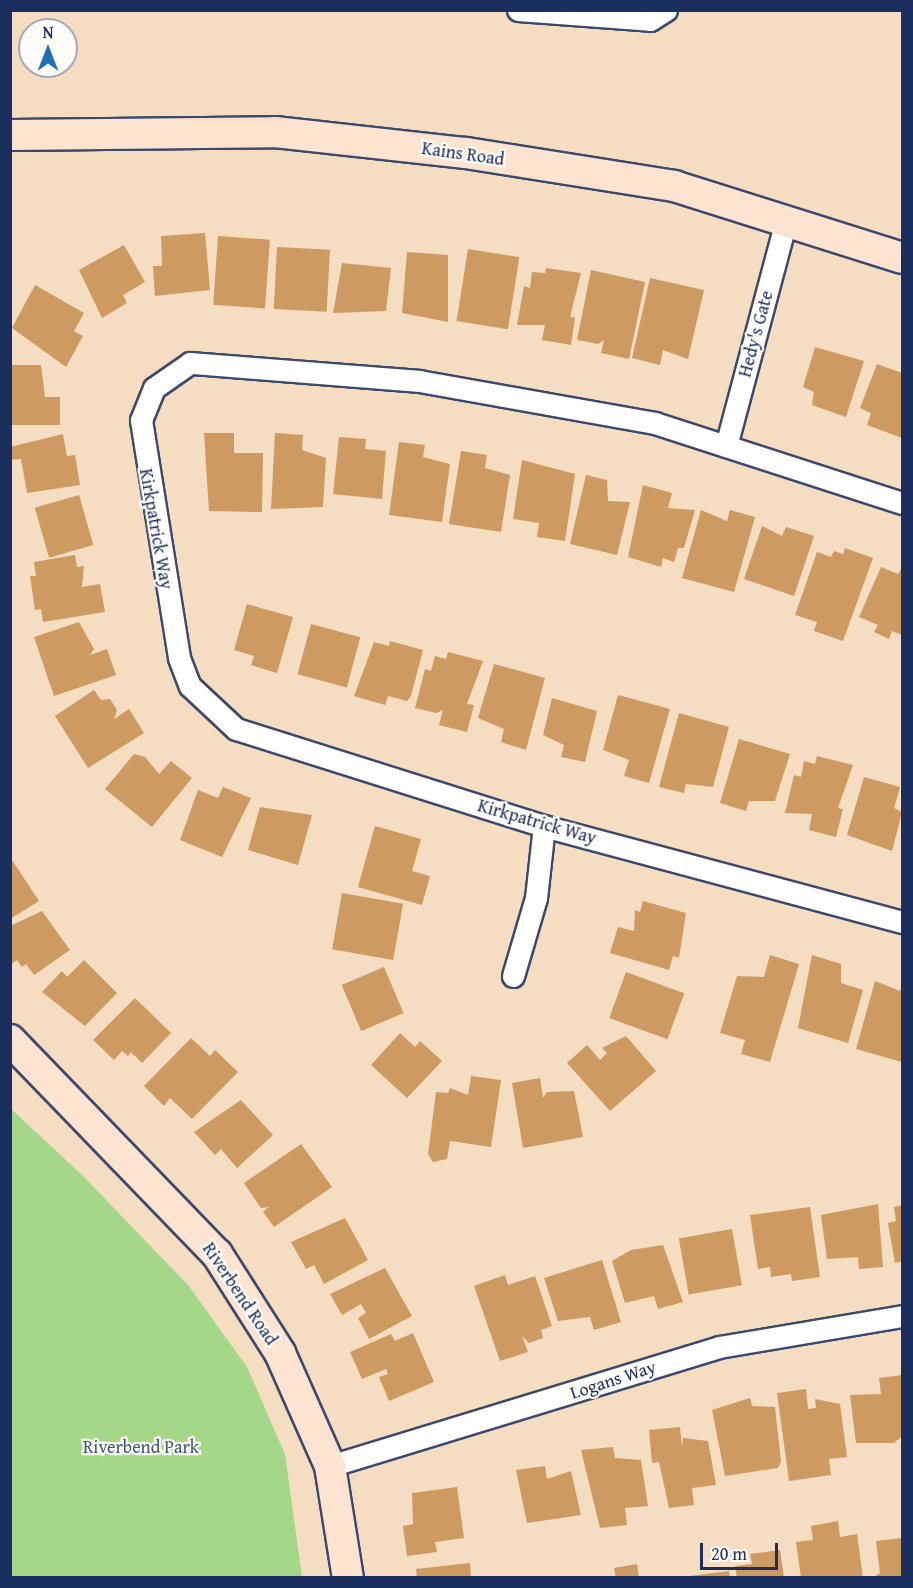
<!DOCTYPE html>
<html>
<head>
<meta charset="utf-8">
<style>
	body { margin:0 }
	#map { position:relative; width:913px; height:1588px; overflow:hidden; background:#f4ddc0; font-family:"Gentium Book Plus",serif }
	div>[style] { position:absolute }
	.green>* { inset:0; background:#a4d888 }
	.building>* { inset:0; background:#cd9a61; transform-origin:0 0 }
	.roads { filter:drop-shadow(2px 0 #3c496d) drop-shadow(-2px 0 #3c496d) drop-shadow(0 2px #3c496d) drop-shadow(0 -2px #3c496d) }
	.street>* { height:21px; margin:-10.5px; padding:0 10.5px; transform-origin:10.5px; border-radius:10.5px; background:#fff }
	.secondary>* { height:30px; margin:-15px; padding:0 15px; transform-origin:15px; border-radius:15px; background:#fde4d1 }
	span { translate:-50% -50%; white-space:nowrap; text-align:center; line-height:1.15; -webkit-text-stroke:4.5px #fdfcf7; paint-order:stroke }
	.street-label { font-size:18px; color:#1b2f5e }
	.park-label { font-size:18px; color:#3d5968 }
	.frame { position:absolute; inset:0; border:12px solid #1b2f5e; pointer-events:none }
	.north { position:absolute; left:18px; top:18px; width:60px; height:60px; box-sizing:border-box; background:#fdfcf7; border:2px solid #a3aaba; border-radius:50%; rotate:0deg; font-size:16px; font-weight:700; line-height:24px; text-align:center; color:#1b2f5e }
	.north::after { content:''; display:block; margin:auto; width:21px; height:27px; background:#1f6fb2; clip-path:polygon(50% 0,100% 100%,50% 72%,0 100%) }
	.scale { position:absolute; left:700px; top:1543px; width:78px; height:27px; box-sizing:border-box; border:3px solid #1b2f5e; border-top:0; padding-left:8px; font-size:18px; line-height:21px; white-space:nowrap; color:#1b2f5e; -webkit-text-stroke:4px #fdfcf7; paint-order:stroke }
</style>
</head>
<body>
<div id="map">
	<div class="green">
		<i style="clip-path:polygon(11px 1109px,82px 1175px,188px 1285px,247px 1367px,285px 1454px,302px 1577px,11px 1577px)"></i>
	</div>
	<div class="building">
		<i style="clip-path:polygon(205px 233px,210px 290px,155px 296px,153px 266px,162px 266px,161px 236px)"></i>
		<i style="left:218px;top:236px;width:52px;height:69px;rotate:4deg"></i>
		<i style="clip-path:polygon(124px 245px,145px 282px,123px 295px,127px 303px,102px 318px,79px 270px)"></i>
		<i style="left:277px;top:247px;width:53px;height:62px;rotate:3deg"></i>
		<i style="left:468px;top:249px;width:52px;height:73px;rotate:9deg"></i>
		<i style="clip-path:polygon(407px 252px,448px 255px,448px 322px,402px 313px)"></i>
		<i style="clip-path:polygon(342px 263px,391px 268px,386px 311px,333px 313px)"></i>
		<i style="clip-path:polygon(546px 268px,581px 273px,570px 317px,575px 318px,571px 345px,542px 340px,545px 325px,517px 325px,524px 286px,530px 288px,532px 272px,545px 273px)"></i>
		<i style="clip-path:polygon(591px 270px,645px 282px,629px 359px,601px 353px,604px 340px,598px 344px,577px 340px)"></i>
		<i style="clip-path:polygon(650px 278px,704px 290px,688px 359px,663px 350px,660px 365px,632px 358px)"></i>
		<i style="clip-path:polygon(35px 285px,84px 313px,74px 331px,83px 336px,66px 367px,12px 328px)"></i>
		<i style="clip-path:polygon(815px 347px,864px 361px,846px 417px,812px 405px,814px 392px,803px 387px)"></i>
		<i style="clip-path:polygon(877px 364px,902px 373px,902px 438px,867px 425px,871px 413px,860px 408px)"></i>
		<i style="clip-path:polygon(10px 365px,41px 365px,45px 397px,60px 397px,60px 425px,10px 425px)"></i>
		<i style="clip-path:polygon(204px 433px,234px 433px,234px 453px,263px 453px,262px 512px,209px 511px)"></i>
		<i style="clip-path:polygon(275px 433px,303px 435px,302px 450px,326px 458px,323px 507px,271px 509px)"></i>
		<i style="clip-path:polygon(63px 434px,67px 456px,75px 455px,80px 485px,27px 493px,21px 459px,10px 460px,10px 447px)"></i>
		<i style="clip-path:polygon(339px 437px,366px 439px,365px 449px,386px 451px,382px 499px,333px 494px)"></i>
		<i style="clip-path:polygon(399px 442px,425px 445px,423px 457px,450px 464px,442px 522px,389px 515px)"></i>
		<i style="clip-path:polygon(461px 451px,487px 455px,485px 468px,510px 475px,501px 532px,449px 524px)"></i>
		<i style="clip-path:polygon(522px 460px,575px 474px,565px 541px,537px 537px,539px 523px,513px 519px)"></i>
		<i style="clip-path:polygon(586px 475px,607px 480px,608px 501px,630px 502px,617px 555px,570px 544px)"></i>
		<i style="clip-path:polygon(643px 485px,672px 493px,668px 508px,695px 510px,684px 548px,678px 548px,674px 562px,663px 558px,661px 567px,628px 557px)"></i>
		<i style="left:79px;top:495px;width:52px;height:46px;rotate:74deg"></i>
		<i style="clip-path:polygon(701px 510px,727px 521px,730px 510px,755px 517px,734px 592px,682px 578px)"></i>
		<i style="clip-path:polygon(762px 526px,782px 536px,786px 527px,814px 536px,794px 596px,744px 579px)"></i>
		<i style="clip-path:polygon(845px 548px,873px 558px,843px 641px,814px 631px,817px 622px,795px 615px,817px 552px,831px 557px,834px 551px,843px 554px)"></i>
		<i style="clip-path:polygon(75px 555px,77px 567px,84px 566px,82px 587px,100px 584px,105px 612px,43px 622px,41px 609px,35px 610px,30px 576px,36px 576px,34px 562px)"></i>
		<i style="clip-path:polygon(881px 567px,898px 574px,902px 568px,902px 635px,892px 631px,889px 639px,874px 632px,878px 625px,859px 617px)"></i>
		<i style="clip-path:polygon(247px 604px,293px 617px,277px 673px,251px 665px,254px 656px,234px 650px)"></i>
		<i style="clip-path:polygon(79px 622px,94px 649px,90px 655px,107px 649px,116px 675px,54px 696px,34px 637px)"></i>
		<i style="left:311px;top:624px;width:51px;height:52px;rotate:15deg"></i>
		<i style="clip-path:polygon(390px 641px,423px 650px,411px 696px,407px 701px,388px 696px,385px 705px,354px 696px,374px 642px,389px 646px)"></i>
		<i style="clip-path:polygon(448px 652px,483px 661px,467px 704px,474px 705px,467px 732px,439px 725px,443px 710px,436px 713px,415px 708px,425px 669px,431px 671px,435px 656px,446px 659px)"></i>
		<i style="clip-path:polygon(494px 664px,545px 678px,526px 750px,501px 742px,504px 729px,478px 718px)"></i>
		<i style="clip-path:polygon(94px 690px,101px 700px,110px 699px,117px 710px,114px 719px,129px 709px,144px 733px,88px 768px,55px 716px)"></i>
		<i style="clip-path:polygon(618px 695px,670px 709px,649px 783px,624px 776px,629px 760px,603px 750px)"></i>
		<i style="clip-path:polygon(552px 698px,597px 711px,585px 762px,561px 757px,564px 745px,543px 735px)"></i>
		<i style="clip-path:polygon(679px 713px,729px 727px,713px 787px,686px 784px,684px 793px,659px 787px)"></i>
		<i style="clip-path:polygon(739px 739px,790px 754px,775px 801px,749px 801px,746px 811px,720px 803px)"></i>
		<i style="clip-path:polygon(134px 754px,145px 757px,159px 774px,171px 761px,192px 778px,152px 827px,105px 789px)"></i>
		<i style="clip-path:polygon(817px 756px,853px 765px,838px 808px,843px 809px,836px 837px,809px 830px,812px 814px,785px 813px,794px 775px,801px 777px,804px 761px,815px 764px)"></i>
		<i style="clip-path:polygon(864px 777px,900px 787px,894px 808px,902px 812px,892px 851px,847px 835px)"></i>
		<i style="clip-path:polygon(223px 787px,251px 798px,222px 857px,180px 840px,198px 790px,218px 798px)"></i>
		<i style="clip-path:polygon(260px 807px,312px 815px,298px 865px,248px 850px)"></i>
		<i style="clip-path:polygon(375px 826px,421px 839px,412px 871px,430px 876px,422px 905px,358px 887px)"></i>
		<i style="clip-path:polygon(10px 857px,39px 901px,10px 919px)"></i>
		<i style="left:342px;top:893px;width:62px;height:57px;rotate:10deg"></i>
		<i style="clip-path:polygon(643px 901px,686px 913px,679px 958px,673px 956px,669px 970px,610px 953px,618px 927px,634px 931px,635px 910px,640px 912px)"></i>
		<i style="clip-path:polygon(42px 911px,70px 950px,34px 975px,26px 964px,22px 967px,17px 960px,10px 965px,10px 926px)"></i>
		<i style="clip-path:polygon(770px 955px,799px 964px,770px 1062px,741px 1054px,745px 1040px,720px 1033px,737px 976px,764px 977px)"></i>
		<i style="clip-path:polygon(812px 955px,841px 964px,841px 983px,863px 990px,848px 1043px,798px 1028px)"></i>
		<i style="clip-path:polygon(84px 960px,117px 993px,85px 1026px,42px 992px,62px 971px,67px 977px)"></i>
		<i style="left:384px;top:967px;width:50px;height:46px;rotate:67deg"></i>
		<i style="left:626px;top:972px;width:62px;height:49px;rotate:20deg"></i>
		<i style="clip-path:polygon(875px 981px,900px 991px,902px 985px,902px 1062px,856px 1049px)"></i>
		<i style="clip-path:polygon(135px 998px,171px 1033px,142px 1063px,131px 1052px,128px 1056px,122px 1051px,114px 1060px,93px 1040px)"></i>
		<i style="clip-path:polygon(400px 1033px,415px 1047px,420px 1041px,442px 1061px,407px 1098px,371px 1065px)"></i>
		<i style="clip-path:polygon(626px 1036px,656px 1071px,610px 1111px,567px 1063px,587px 1045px,600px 1060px,607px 1053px,602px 1048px)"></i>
		<i style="clip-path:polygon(191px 1038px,210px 1056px,215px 1050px,238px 1072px,192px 1119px,170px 1098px,164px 1106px,144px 1086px)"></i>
		<i style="clip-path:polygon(471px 1076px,501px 1080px,491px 1147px,450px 1141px,447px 1159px,433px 1162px,428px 1154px,436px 1092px,448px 1093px,450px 1088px,468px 1095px)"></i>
		<i style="clip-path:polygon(540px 1078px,543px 1098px,547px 1092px,574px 1091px,583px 1137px,523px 1148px,512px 1083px)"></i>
		<i style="clip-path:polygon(241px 1100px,273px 1135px,237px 1168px,221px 1149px,215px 1155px,194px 1132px)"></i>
		<i style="clip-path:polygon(301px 1144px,332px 1187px,274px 1227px,263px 1212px,269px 1207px,261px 1208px,244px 1183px)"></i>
		<i style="clip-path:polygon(878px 1204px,883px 1267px,859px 1269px,858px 1257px,827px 1259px,821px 1215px)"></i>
		<i style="clip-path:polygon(902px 1205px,902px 1261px,895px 1263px,888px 1223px,896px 1221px,894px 1207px)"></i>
		<i style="clip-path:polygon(810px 1207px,820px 1277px,792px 1281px,791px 1274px,771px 1277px,770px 1267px,758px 1269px,750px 1215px)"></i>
		<i style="clip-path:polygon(345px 1218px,368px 1260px,324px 1284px,314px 1265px,306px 1269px,291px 1242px)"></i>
		<i style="left:732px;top:1229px;width:57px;height:54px;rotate:80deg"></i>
		<i style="clip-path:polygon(663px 1245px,683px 1302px,658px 1309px,654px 1296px,625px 1303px,612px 1261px,631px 1250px)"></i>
		<i style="clip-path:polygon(602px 1260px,621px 1322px,594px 1330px,590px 1317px,558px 1321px,544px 1278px)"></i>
		<i style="clip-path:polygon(385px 1268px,412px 1316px,369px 1339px,358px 1318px,366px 1313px,361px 1304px,342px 1315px,330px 1294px)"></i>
		<i style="clip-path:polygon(505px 1275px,508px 1285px,535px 1276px,552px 1326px,541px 1330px,543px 1338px,529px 1343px,522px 1336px,528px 1352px,500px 1361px,474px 1286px)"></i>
		<i style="clip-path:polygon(413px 1333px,434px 1382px,389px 1401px,379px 1377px,388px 1374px,386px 1369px,362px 1379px,350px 1352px,391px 1334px,395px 1341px)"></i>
		<i style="clip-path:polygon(902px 1375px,902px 1436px,894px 1443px,856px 1443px,850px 1395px,881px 1394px,879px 1378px)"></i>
		<i style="clip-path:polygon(806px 1389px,808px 1409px,816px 1408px,815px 1399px,840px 1404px,847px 1457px,829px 1459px,831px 1475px,789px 1481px,777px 1393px)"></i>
		<i style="clip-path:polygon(750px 1398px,752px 1406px,775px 1407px,781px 1462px,778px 1468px,725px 1476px,712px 1410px)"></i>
		<i style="clip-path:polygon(680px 1427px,682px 1447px,683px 1438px,708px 1441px,716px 1485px,692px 1488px,694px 1505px,669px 1508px,659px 1462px,652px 1463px,649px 1430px)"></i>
		<i style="clip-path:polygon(613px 1447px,615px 1458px,641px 1460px,648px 1506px,625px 1508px,627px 1525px,600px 1528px,581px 1450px)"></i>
		<i style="clip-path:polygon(545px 1466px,547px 1479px,571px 1471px,581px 1515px,527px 1523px,516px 1470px)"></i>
		<i style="clip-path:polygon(457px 1487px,464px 1538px,435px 1542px,437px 1552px,407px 1556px,403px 1526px,413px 1524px,412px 1493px)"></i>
		<i style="clip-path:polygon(838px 1521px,840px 1537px,857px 1534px,863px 1578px,801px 1578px,796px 1542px,813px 1540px,811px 1526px)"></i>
		<i style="clip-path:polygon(902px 1538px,902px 1578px,872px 1578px,880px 1573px,876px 1541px)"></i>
		<i style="clip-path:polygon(780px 1550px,784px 1578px,737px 1578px,735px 1566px,752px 1564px,750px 1554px)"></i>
		<i style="clip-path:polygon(470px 1563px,471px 1578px,417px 1578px,416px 1569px)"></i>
		<i style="clip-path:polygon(637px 1564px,639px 1578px,616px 1578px,614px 1568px)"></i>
		<i style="clip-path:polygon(729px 1571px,730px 1578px,689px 1578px,689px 1576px)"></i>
	</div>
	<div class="roads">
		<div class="street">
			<i style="left:518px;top:10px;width:132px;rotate:4.3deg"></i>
			<i style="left:650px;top:20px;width:19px;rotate:-32deg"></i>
			<i style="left:726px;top:446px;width:233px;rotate:-75.1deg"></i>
			<i style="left:902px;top:503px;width:260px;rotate:-162.1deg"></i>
			<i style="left:655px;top:423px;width:239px;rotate:-169.9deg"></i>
			<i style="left:420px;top:381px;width:231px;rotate:-175.5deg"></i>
			<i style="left:190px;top:363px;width:44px;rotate:145.2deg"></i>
			<i style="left:154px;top:388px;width:35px;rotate:112deg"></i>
			<i style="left:141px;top:420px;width:241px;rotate:80.9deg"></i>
			<i style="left:179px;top:658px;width:30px;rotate:69deg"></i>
			<i style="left:190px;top:686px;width:63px;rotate:43.1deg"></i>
			<i style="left:236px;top:729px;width:323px;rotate:17.5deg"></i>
			<i style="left:544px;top:826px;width:371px;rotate:15deg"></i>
			<i style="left:513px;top:976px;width:81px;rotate:-73.6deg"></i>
			<i style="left:536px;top:898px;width:72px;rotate:-83.7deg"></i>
			<i style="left:330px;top:1466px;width:407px;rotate:-17deg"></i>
			<i style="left:719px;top:1347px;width:186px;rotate:-9.6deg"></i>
		</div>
		<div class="secondary">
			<i style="left:10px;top:135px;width:265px;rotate:-0.6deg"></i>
			<i style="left:275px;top:132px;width:192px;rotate:6.3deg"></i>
			<i style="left:466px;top:153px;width:211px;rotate:9deg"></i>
			<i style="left:674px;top:186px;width:239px;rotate:17.5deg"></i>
			<i style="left:10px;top:1040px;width:298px;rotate:46deg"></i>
			<i style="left:217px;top:1254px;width:117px;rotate:57.5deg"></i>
			<i style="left:280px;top:1353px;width:124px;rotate:66.1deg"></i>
			<i style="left:330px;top:1466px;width:113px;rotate:80.9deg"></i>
		</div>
	</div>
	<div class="street-label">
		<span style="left:463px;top:154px;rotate:8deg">Kains Road</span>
		<span style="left:756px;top:334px;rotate:-75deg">Hedy's Gate</span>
		<span style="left:156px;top:529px;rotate:80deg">Kirkpatrick Way</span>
		<span style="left:537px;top:822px;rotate:16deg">Kirkpatrick Way</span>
		<span style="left:240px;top:1294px;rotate:56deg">Riverbend Road</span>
		<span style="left:613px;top:1380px;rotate:-18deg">Logans Way</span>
	</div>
	<div class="park-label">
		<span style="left:141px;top:1447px">Riverbend Park</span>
	</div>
	<div class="frame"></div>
	<div class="north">N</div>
	<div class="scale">20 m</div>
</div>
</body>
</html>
